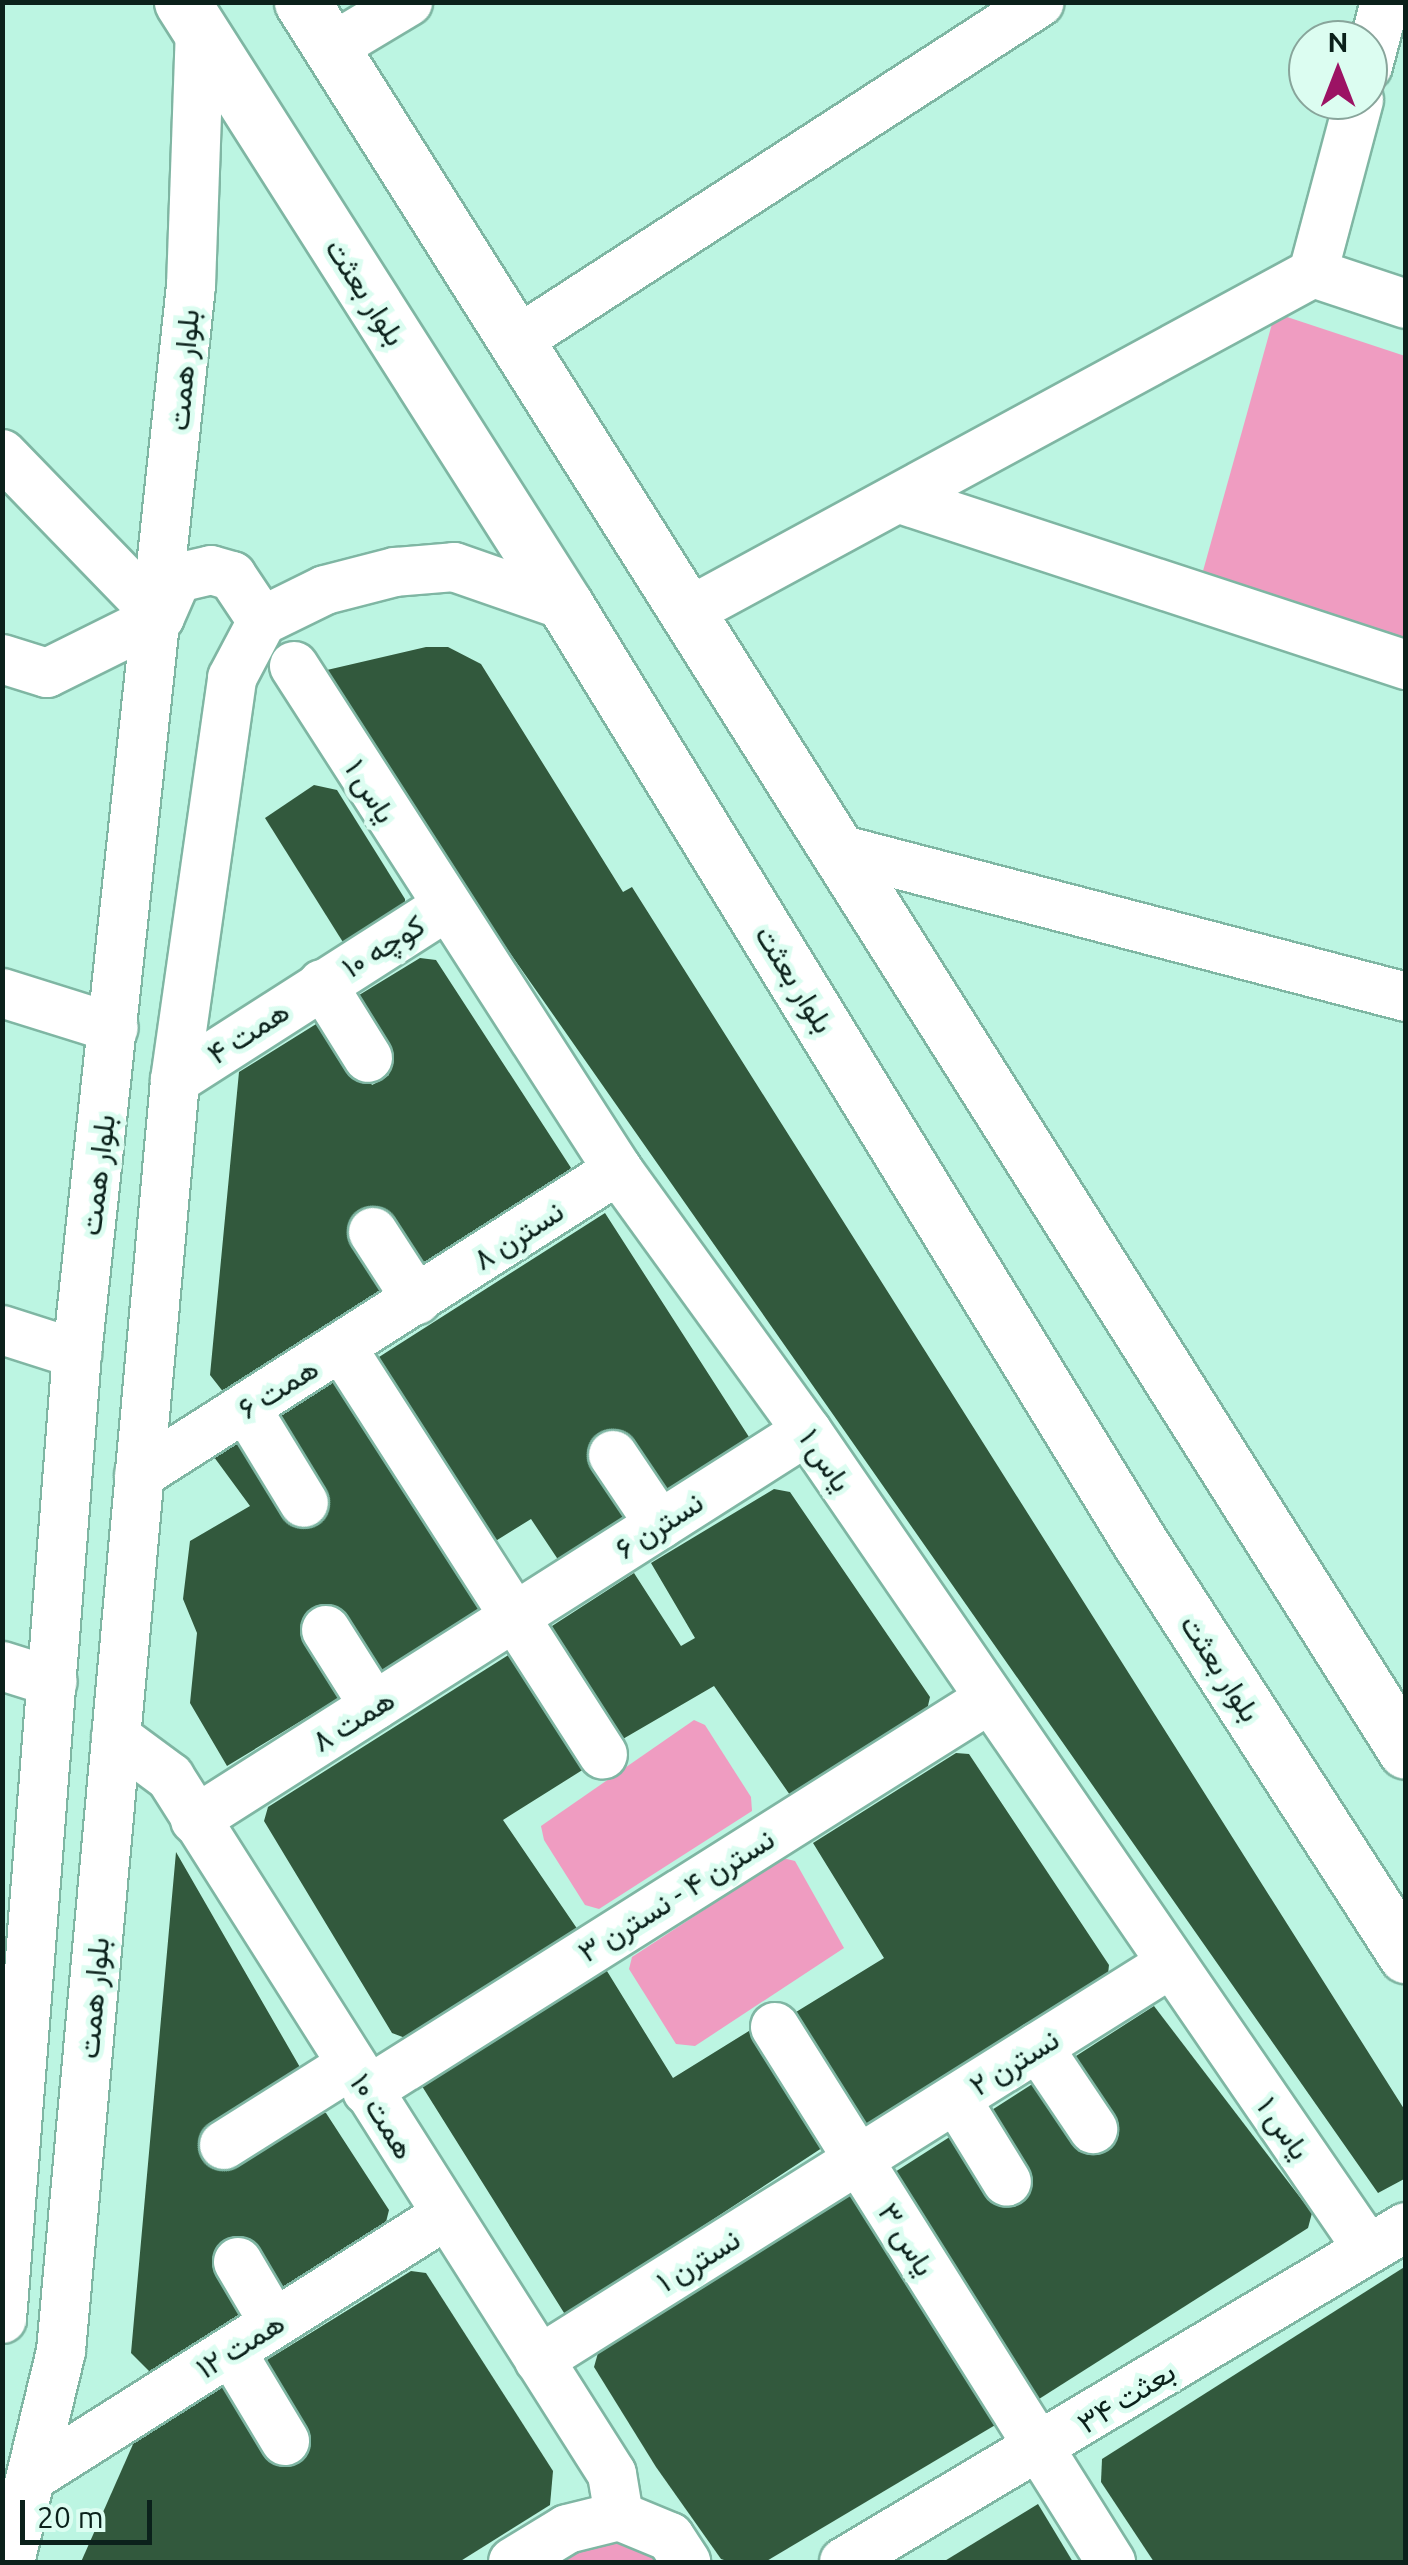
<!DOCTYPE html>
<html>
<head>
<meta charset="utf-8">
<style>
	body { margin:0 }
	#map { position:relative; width:1408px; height:2565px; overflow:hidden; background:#bcf5e2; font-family:Ubuntu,Vazirmatn,sans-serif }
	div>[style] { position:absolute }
	.green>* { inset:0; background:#ef9cc1 }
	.building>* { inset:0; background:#32593d }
	.roads { filter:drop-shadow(2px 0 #7fb6a3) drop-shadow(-2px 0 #7fb6a3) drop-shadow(0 2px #7fb6a3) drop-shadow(0 -2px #7fb6a3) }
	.minor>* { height:48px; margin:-24px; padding:0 24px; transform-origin:24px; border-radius:24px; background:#fff }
	.major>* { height:55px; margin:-27.5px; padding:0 27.5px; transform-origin:27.5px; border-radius:27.5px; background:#fff }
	span { translate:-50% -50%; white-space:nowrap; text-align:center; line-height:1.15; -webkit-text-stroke:10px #dcfdf1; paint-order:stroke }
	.street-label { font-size:30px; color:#0b211b }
	.frame { position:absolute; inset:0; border:5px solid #0b211b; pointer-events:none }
	.north { position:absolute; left:1288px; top:20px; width:100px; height:100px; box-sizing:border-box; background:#dcfdf1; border:2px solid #88a59b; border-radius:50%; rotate:0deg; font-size:28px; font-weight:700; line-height:40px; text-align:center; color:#0b211b }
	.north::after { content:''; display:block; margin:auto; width:35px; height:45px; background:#9c1364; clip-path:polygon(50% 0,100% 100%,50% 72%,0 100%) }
	.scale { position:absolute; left:20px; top:2500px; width:132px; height:45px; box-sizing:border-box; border:5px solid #0b211b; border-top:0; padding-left:12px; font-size:30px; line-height:35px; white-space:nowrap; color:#0b211b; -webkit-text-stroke:8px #dcfdf1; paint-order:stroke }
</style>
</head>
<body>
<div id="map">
	<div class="green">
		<i style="clip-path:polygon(1275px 313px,1405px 356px,1405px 639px,1203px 571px)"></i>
		<i style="clip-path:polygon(694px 1720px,705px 1725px,751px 1797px,752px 1811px,599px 1909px,585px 1905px,544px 1840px,541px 1826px)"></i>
		<i style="clip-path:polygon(783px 1858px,795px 1861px,844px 1948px,695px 2046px,676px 2044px,629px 1969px,632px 1957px)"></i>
		<i style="clip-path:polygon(605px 2527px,678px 2562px,528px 2562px)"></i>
	</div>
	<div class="building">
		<i style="clip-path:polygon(426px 647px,448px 647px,481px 664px,623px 892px,632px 887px,1406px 2112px,1406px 2178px,1378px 2193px,314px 673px)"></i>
		<i style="clip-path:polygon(314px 785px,337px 790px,405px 899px,405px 911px,346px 947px,265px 818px)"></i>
		<i style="clip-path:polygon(420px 958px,436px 960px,575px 1174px,228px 1398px,210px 1375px,239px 1072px,329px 1016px,372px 1085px,380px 1081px,389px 1075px,346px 1003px)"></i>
		<i style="clip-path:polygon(605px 1213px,749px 1437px,742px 1451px,561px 1564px,531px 1519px,486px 1547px,368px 1364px)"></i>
		<i style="clip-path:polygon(349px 1372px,492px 1605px,227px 1766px,190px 1703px,197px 1633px,183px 1599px,190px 1541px,250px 1506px,214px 1457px)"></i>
		<i style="clip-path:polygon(774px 1489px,790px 1492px,930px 1697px,927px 1710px,790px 1795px,714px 1686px,616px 1743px,550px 1640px,552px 1626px,634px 1573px,681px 1646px,695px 1638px,651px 1563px)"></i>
		<i style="clip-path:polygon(518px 1649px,587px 1757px,584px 1769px,503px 1820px,578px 1930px,408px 2039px,392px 2033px,264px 1821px,268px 1807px)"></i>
		<i style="clip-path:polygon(956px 1753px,969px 1754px,1109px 1965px,1108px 1974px,858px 2132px,783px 2020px,884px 1958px,813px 1843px)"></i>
		<i style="clip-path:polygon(176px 1852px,301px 2069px,312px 2110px,326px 2113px,389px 2210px,384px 2230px,157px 2379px,131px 2353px)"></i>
		<i style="clip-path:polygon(602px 1963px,673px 2078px,757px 2026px,831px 2142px,566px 2316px,415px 2075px)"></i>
		<i style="clip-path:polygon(1154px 2006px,1312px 2213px,1308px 2228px,1028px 2406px,884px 2179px)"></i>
		<i style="clip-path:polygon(850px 2181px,1002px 2421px,765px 2562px,730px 2562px,721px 2559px,656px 2467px,594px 2367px,602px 2339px)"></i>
		<i style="clip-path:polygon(1406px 2266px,1406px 2562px,1154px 2562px,1101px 2482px,1102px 2459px)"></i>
		<i style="clip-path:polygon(411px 2271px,426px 2273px,553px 2471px,550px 2505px,459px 2562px,81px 2562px,134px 2442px)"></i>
		<i style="clip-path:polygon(1038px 2504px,1073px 2562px,943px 2562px)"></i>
	</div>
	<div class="roads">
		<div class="minor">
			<i style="left:331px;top:48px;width:90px;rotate:-30.9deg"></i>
			<i style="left:1368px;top:66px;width:66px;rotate:-75.1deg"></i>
			<i style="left:1313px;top:273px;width:98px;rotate:18.4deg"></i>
			<i style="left:515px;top:342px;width:625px;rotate:-32.93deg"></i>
			<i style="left:2px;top:454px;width:227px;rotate:45.9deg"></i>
			<i style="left:900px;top:499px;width:533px;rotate:18.16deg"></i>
			<i style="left:686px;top:613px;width:713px;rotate:-28.47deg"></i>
			<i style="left:1313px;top:273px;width:179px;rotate:-75.1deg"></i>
			<i style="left:160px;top:617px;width:43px;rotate:-66.4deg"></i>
			<i style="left:177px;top:578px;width:35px;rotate:-13deg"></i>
			<i style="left:211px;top:570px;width:22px;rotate:16deg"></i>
			<i style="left:232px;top:576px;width:54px;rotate:56.3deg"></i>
			<i style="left:2px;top:659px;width:47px;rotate:17.3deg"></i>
			<i style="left:47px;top:673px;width:126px;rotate:-26.4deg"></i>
			<i style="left:294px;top:666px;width:599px;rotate:57.26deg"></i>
			<i style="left:618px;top:1170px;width:322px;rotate:54.1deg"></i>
			<i style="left:807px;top:1431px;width:992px;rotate:55.56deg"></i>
			<i style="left:835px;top:848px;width:590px;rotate:14.62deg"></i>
			<i style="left:322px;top:984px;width:87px;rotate:58.1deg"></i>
			<i style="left:2px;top:993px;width:117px;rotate:17.4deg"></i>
			<i style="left:175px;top:1080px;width:319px;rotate:-32.6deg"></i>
			<i style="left:373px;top:1232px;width:81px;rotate:57.1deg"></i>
			<i style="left:2px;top:1330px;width:79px;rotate:17.7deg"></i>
			<i style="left:342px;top:1348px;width:483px;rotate:57.3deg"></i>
			<i style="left:246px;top:1408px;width:111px;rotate:58.6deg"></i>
			<i style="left:613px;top:1455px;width:84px;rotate:56.1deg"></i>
			<i style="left:139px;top:1475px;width:568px;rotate:-32.49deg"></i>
			<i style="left:326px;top:1630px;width:90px;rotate:57.7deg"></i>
			<i style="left:2px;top:1666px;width:53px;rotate:17.4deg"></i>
			<i style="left:116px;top:1737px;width:67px;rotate:36.5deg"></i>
			<i style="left:170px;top:1777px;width:825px;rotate:57.62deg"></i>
			<i style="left:612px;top:2474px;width:43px;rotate:80.5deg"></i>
			<i style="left:195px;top:1820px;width:725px;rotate:-32.44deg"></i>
			<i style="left:775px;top:2027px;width:632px;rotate:57.87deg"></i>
			<i style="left:1038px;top:2047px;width:99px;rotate:56.1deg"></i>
			<i style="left:367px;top:2091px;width:732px;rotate:-32.21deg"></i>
			<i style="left:956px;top:2099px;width:97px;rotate:58.4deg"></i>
			<i style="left:224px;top:2145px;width:150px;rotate:-32.2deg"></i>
			<i style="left:238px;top:2262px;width:71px;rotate:59.5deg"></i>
			<i style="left:2px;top:2319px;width:968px;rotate:-85.56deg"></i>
			<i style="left:77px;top:1354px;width:1074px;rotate:-83.91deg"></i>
			<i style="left:191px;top:286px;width:254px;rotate:-88deg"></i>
			<i style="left:231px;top:2351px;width:105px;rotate:59deg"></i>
			<i style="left:539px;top:2360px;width:745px;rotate:-32.11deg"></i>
			<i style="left:33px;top:2476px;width:489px;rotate:-32.3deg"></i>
			<i style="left:10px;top:2562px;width:217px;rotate:-76.4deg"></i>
			<i style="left:61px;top:2351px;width:1276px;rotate:-84.87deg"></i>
			<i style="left:175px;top:1080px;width:406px;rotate:-81.9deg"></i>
			<i style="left:232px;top:678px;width:64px;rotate:-62.2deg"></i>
			<i style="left:262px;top:621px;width:70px;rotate:-26.2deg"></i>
			<i style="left:325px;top:590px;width:72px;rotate:-14.4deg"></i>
			<i style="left:395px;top:572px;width:59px;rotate:-4.8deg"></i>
			<i style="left:454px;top:567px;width:119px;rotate:19.2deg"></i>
			<i style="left:513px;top:2562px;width:63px;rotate:-31.4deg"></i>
			<i style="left:567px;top:2529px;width:54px;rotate:-14deg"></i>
			<i style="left:619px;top:2516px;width:55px;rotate:22.4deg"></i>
			<i style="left:670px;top:2537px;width:30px;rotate:57deg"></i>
			<i style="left:844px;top:2562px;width:654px;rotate:-30.8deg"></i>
		</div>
		<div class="major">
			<i style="left:182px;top:2px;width:716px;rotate:57.55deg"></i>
			<i style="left:566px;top:606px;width:1097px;rotate:58.5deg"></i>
			<i style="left:1139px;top:1541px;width:493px;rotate:57.2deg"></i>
			<i style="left:302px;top:2px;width:2068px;rotate:57.74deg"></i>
		</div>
	</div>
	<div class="street-label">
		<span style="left:366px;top:292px;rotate:57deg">بلوار بعثت</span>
		<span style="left:183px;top:370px;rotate:-85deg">بلوار همت</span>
		<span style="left:371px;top:791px;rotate:58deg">یاس ۱</span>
		<span style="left:383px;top:946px;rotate:-32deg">کوچه ۱۰</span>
		<span style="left:795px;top:979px;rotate:58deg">بلوار بعثت</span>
		<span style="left:248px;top:1032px;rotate:-33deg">همت ۴</span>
		<span style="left:97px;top:1175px;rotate:-83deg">بلوار همت</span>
		<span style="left:518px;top:1235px;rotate:-33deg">نسترن ۸</span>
		<span style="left:278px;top:1388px;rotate:-32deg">همت ۶</span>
		<span style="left:826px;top:1460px;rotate:56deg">یاس ۱</span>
		<span style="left:659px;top:1525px;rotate:-33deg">نسترن ۶</span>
		<span style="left:1221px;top:1668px;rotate:57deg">بلوار بعثت</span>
		<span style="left:353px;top:1720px;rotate:-32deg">همت ۸</span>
		<span style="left:676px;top:1895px;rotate:-32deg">نسترن ۴ - نسترن ۳</span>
		<span style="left:93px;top:1998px;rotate:-85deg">بلوار همت</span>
		<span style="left:1014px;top:2062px;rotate:-32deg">نسترن ۲</span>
		<span style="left:383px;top:2116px;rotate:58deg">همت ۱۰</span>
		<span style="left:1284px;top:2128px;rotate:55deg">یاس ۱</span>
		<span style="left:907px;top:2239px;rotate:58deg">یاس ۳</span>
		<span style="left:698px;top:2260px;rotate:-32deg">نسترن ۱</span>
		<span style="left:240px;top:2345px;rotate:-32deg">همت ۱۲</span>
		<span style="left:1126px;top:2397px;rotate:-32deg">بعثت ۳۴</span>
	</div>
	<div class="frame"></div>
	<div class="north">N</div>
	<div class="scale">20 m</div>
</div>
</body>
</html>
